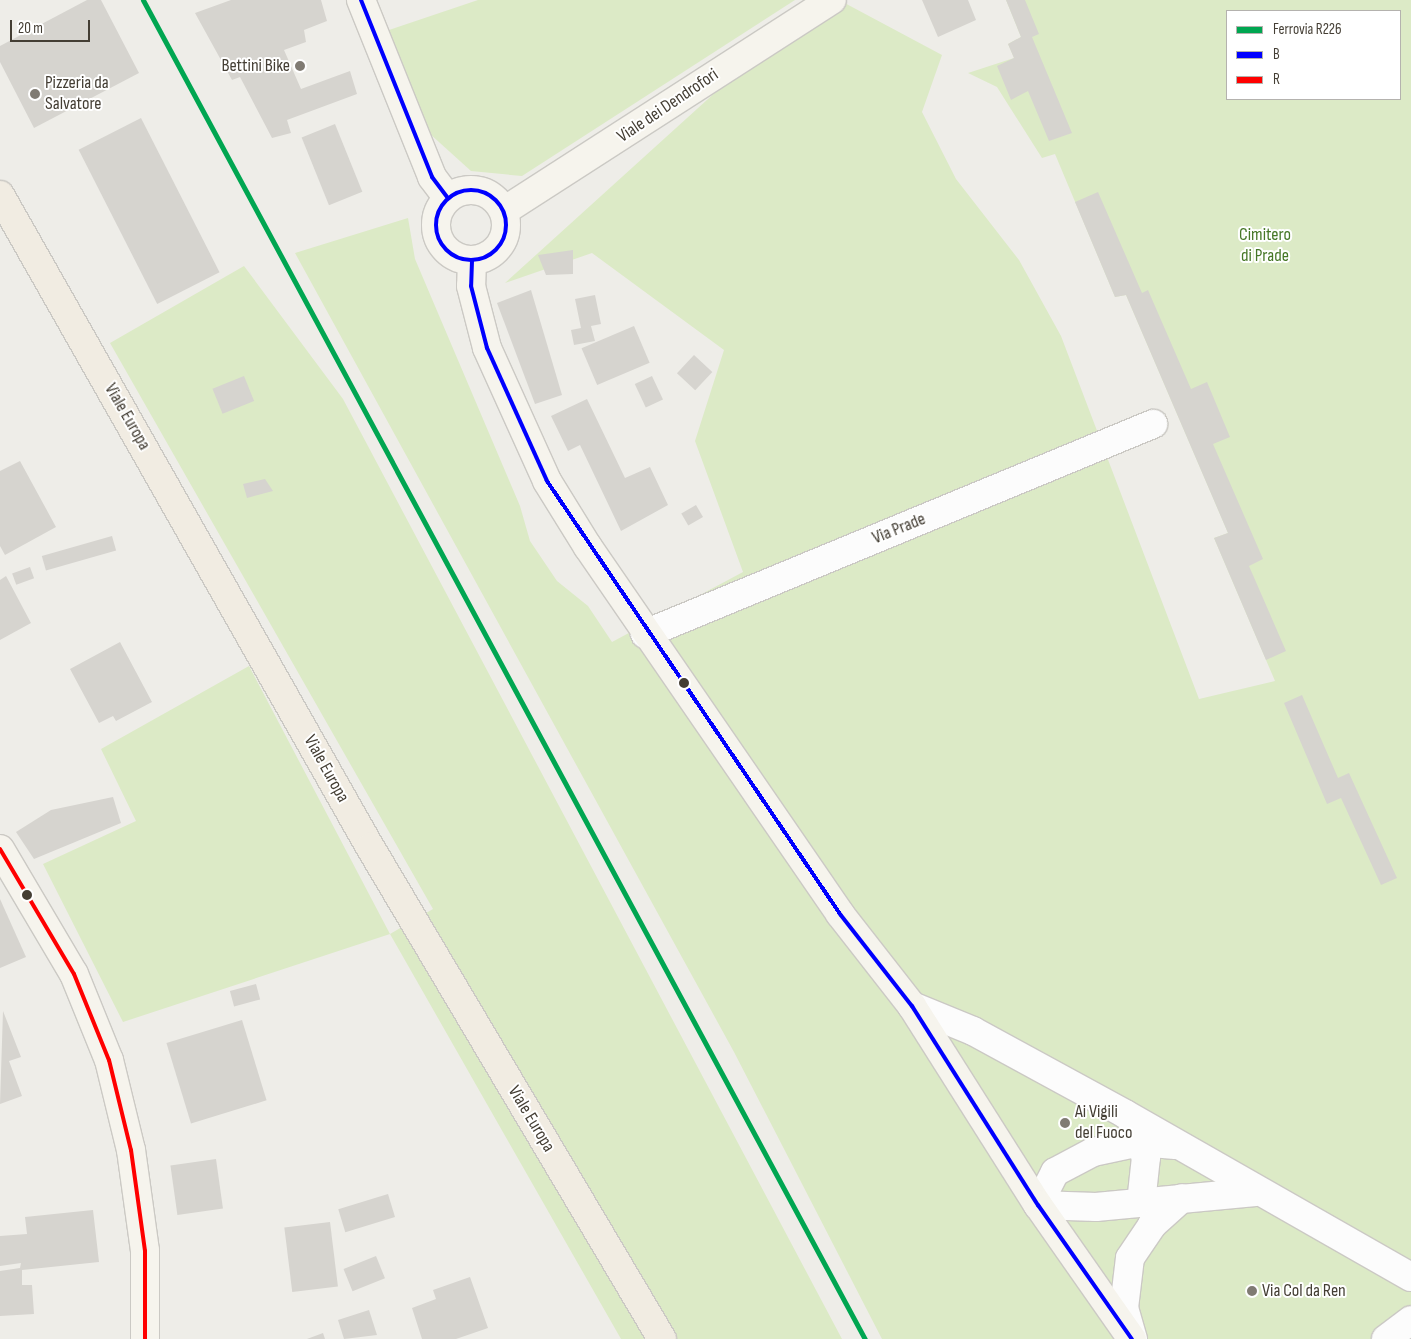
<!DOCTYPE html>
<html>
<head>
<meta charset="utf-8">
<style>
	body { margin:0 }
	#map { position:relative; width:1411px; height:1339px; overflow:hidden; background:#eeede8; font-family:"Sofia Sans Condensed",sans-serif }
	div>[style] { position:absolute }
	.green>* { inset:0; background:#dceac6 }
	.building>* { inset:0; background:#d6d4cf; transform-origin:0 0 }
	.roads { filter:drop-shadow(1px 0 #cbc9c4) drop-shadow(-1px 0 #cbc9c4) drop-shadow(0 1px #cbc9c4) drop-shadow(0 -1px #cbc9c4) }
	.street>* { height:28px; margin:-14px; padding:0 14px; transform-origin:14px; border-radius:14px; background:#fcfcfc }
	.secondary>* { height:28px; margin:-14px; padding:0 14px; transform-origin:14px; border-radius:14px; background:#f6f4ed }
	.secondary>.ring { margin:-14px; padding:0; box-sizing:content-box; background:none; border:28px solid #f6f4ed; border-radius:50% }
	.primary>* { height:28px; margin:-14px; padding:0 14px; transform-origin:14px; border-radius:14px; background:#f1ece2 }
	.bus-1>* { height:4px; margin:-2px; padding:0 2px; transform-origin:2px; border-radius:2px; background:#00f }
	.bus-1>.ring { margin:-2px; padding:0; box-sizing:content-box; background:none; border:4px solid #00f; border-radius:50% }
	.bus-2>* { height:4px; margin:-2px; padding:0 2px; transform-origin:2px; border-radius:2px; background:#f00 }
	.rail-1>* { height:5px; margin:-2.5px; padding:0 2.5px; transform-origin:2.5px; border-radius:2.5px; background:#00a651 }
	.dots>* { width:14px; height:14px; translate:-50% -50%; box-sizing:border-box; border:2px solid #fff; border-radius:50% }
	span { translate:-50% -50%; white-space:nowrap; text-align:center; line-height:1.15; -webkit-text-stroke:4px #fff; paint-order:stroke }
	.poi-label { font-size:18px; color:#443e34 }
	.right { translate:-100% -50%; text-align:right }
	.left { translate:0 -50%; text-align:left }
	.street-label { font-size:18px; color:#443e34 }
	.park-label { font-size:18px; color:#467727 }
	.legend { position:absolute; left:1226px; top:10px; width:175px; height:90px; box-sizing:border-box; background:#fff; border:1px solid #b4b2ae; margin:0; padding:6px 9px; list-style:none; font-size:15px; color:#443e34 }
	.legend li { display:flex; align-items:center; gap:10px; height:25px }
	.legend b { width:25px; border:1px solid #b4b2ae }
	.scale { position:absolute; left:10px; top:20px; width:80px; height:22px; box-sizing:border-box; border:2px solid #443e34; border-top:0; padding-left:6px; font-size:15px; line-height:18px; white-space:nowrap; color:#443e34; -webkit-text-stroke:4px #fff; paint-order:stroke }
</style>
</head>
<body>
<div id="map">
	<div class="green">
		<i style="clip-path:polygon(478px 0,795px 0,522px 176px,471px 171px,419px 124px,389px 30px)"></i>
		<i style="clip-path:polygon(evenodd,839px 0,942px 55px,922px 112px,956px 179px,1019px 260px,1061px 336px,1199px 699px,1275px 681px,1214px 538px,1228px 533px,1126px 295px,1115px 297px,1055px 154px,1042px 158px,997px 87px,968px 73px,1014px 58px,1008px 44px,1021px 37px,1006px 0,1411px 0,1411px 1339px,882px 1339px,734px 1052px,295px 253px,408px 218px,415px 259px,520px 506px,530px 541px,557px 581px,588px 606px,612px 642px,743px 572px,695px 441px,724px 350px,592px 253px,505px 283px,805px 11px,839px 0,1227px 11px,1400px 11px,1400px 99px,1227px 99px,1227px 11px)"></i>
		<i style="clip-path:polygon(244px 266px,343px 399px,842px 1339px,621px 1339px,390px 934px,123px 1022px,43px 864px,136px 821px,101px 749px,249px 666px,390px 934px,433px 909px,110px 343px)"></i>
	</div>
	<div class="building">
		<i style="clip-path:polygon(87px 0,101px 0,139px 73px,34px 128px,0 62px,0 46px)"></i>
		<i style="clip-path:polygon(231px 0,321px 0,327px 21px,304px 30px,306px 42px,284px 50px,301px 89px,350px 71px,357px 94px,287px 120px,291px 133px,272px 138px,240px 77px,232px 80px,195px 13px)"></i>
		<i style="clip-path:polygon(922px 0,968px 0,976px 20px,938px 37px)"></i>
		<i style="clip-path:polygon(1006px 0,1025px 0,1039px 34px,1032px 37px,1072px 133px,1049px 141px,1028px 91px,1011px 100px,997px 66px,1014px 58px,1008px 44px,1021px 37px)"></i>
		<i style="left:141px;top:118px;width:173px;height:70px;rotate:63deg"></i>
		<i style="left:335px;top:124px;width:73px;height:36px;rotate:68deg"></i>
		<i style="clip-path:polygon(1098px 192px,1142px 293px,1148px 290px,1191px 389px,1207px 382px,1230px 437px,1213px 444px,1263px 559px,1249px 566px,1286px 651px,1266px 660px,1214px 538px,1228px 533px,1126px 295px,1115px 297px,1075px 202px)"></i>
		<i style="clip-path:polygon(573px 250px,573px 274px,546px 275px,538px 255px)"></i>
		<i style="clip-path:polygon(531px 290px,562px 395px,535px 404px,497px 303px)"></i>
		<i style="clip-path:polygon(595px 295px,601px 324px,591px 326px,595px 341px,574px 345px,571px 330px,581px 328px,575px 299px)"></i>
		<i style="left:634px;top:326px;width:40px;height:57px;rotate:67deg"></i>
		<i style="left:694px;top:355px;width:25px;height:25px;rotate:43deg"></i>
		<i style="left:244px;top:376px;width:27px;height:34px;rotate:68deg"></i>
		<i style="left:652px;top:376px;width:26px;height:19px;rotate:65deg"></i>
		<i style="clip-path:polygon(587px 399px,625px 478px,650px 467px,668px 505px,621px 531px,580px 445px,568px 451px,551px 416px)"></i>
		<i style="clip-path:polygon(20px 461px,56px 527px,5px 555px,0 546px,0 471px)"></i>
		<i style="clip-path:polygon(265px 479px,273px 491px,247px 498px,243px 484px)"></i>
		<i style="left:696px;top:505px;width:14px;height:17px;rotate:60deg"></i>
		<i style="left:112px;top:536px;width:15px;height:73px;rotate:74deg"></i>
		<i style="left:30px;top:567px;width:12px;height:19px;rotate:70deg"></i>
		<i style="clip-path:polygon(6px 576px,31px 623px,0 640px,0 580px)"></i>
		<i style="clip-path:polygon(120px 642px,152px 702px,116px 721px,113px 716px,99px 723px,70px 669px)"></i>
		<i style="clip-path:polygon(1302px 695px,1338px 778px,1349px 773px,1397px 878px,1381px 885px,1341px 798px,1327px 804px,1284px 703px)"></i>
		<i style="clip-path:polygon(113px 797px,121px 823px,34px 859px,16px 832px,51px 810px)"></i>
		<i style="clip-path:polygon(0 899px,26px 957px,0 968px)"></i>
		<i style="left:256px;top:984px;width:16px;height:27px;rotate:75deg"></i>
		<i style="clip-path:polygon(3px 1011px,21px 1057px,9px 1061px,22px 1096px,0 1104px)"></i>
		<i style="left:242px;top:1020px;width:84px;height:79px;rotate:73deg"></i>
		<i style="left:216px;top:1159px;width:50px;height:46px;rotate:82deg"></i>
		<i style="left:388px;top:1194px;width:24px;height:52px;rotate:73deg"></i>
		<i style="clip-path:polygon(93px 1210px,99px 1262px,22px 1270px,22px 1285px,32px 1285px,34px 1314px,0 1316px,0 1271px,20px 1268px,21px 1263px,0 1266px,0 1236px,27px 1234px,25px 1217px)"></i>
		<i style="left:330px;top:1222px;width:65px;height:46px;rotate:83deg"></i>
		<i style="left:376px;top:1256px;width:24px;height:35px;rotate:68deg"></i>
		<i style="clip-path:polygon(470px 1277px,488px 1328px,456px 1339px,422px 1339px,412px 1308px,436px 1299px,433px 1290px)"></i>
		<i style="clip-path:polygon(369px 1310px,377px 1335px,344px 1339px,338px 1320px)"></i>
		<i style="clip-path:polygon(323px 1333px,325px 1339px,307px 1339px)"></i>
	</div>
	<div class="roads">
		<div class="street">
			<i style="left:645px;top:634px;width:550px;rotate:-22.46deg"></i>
			<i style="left:912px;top:1006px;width:66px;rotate:22.3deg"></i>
			<i style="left:973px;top:1031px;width:173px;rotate:28.6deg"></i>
			<i style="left:1125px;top:1114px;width:329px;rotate:29.7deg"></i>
			<i style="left:1133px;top:1129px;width:31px;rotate:65deg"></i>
			<i style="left:1146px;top:1157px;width:46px;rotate:96.2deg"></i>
			<i style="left:1175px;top:1145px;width:35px;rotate:-175deg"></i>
			<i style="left:1140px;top:1142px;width:48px;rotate:168deg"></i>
			<i style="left:1093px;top:1152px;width:43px;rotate:152.2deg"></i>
			<i style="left:1055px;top:1172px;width:37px;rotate:117deg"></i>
			<i style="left:1038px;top:1205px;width:58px;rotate:2deg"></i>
			<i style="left:1096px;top:1207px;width:160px;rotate:-5.4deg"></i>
			<i style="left:1133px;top:1339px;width:32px;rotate:-106deg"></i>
			<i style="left:1124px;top:1308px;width:50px;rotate:-83.2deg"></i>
			<i style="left:1130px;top:1258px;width:40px;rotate:-56deg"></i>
			<i style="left:1152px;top:1225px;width:40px;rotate:-42deg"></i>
			<i style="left:1386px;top:1339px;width:31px;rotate:-37deg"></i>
		</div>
		<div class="secondary">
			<i style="left:361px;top:0;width:191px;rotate:68.1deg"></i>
			<i style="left:432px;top:177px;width:26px;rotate:53deg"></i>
			<i class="ring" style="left:436px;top:190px;width:42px;height:42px"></i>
			<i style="left:504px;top:211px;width:390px;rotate:-32.8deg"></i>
			<i style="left:472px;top:261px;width:25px;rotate:92deg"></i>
			<i style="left:471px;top:286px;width:64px;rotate:75.5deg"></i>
			<i style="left:487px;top:348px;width:146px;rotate:65.7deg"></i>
			<i style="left:547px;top:481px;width:78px;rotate:58.2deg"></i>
			<i style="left:588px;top:547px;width:445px;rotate:55.5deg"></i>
			<i style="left:840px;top:914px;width:117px;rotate:52deg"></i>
			<i style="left:912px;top:1006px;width:236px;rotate:57.7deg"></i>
			<i style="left:1038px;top:1205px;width:164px;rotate:55deg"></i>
			<i style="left:0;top:849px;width:145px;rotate:59.4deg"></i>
			<i style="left:74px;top:974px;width:93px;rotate:67.9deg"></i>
			<i style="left:109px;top:1060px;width:93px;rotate:76.3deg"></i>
			<i style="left:131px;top:1150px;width:102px;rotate:82.1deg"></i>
			<i style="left:145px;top:1251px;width:88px;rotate:90deg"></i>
		</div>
		<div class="primary">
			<i style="left:0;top:195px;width:750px;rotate:60.43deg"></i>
			<i style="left:370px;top:847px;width:572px;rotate:59.31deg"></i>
		</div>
	</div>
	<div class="bus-1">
		<i style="left:361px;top:0;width:191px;rotate:68.1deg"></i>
		<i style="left:432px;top:177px;width:26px;rotate:53deg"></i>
		<i class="ring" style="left:436px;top:190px;width:66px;height:66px"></i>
		<i style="left:472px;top:261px;width:25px;rotate:92deg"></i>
		<i style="left:471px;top:286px;width:64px;rotate:75.5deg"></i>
		<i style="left:487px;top:348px;width:146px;rotate:65.7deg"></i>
		<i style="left:547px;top:481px;width:523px;rotate:55.91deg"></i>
		<i style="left:840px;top:914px;width:117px;rotate:52deg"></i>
		<i style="left:912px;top:1006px;width:236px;rotate:57.7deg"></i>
		<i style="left:1038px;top:1205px;width:164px;rotate:55deg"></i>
	</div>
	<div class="bus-2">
		<i style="left:0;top:849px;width:145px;rotate:59.4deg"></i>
		<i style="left:74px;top:974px;width:93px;rotate:67.9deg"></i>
		<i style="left:109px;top:1060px;width:93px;rotate:76.3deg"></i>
		<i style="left:131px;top:1150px;width:102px;rotate:82.1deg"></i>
		<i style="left:145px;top:1251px;width:88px;rotate:90deg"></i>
	</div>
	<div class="rail-1">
		<i style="left:143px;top:0;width:1521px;rotate:61.67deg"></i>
	</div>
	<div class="dots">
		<i style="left:300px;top:66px;background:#807b73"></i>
		<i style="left:35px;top:94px;background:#807b73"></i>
		<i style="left:684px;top:683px;background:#443e34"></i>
		<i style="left:27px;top:895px;background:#443e34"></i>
		<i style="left:1065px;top:1123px;background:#807b73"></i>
		<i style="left:1252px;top:1291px;background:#807b73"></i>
	</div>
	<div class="poi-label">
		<span class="right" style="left:290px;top:66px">Bettini Bike</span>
		<span class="left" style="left:45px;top:94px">Pizzeria da<br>Salvatore</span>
		<span class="left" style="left:1075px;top:1123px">Ai Vigili<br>del Fuoco</span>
		<span class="left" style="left:1262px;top:1291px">Via Col da Ren</span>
	</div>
	<div class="street-label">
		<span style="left:668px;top:106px;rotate:-34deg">Viale dei Dendrofori</span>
		<span style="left:127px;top:417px;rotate:60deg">Viale Europa</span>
		<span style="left:899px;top:529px;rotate:-22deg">Via Prade</span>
		<span style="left:326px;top:769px;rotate:61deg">Viale Europa</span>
		<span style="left:531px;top:1119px;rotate:59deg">Viale Europa</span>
	</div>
	<div class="park-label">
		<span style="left:1265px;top:246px">Cimitero<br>di Prade</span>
	</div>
	<ul class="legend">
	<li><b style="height:6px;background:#00a651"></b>Ferrovia R226</li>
	<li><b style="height:6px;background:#00f"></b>B</li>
	<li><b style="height:6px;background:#f00"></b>R</li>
	</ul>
	<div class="scale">20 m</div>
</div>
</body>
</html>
